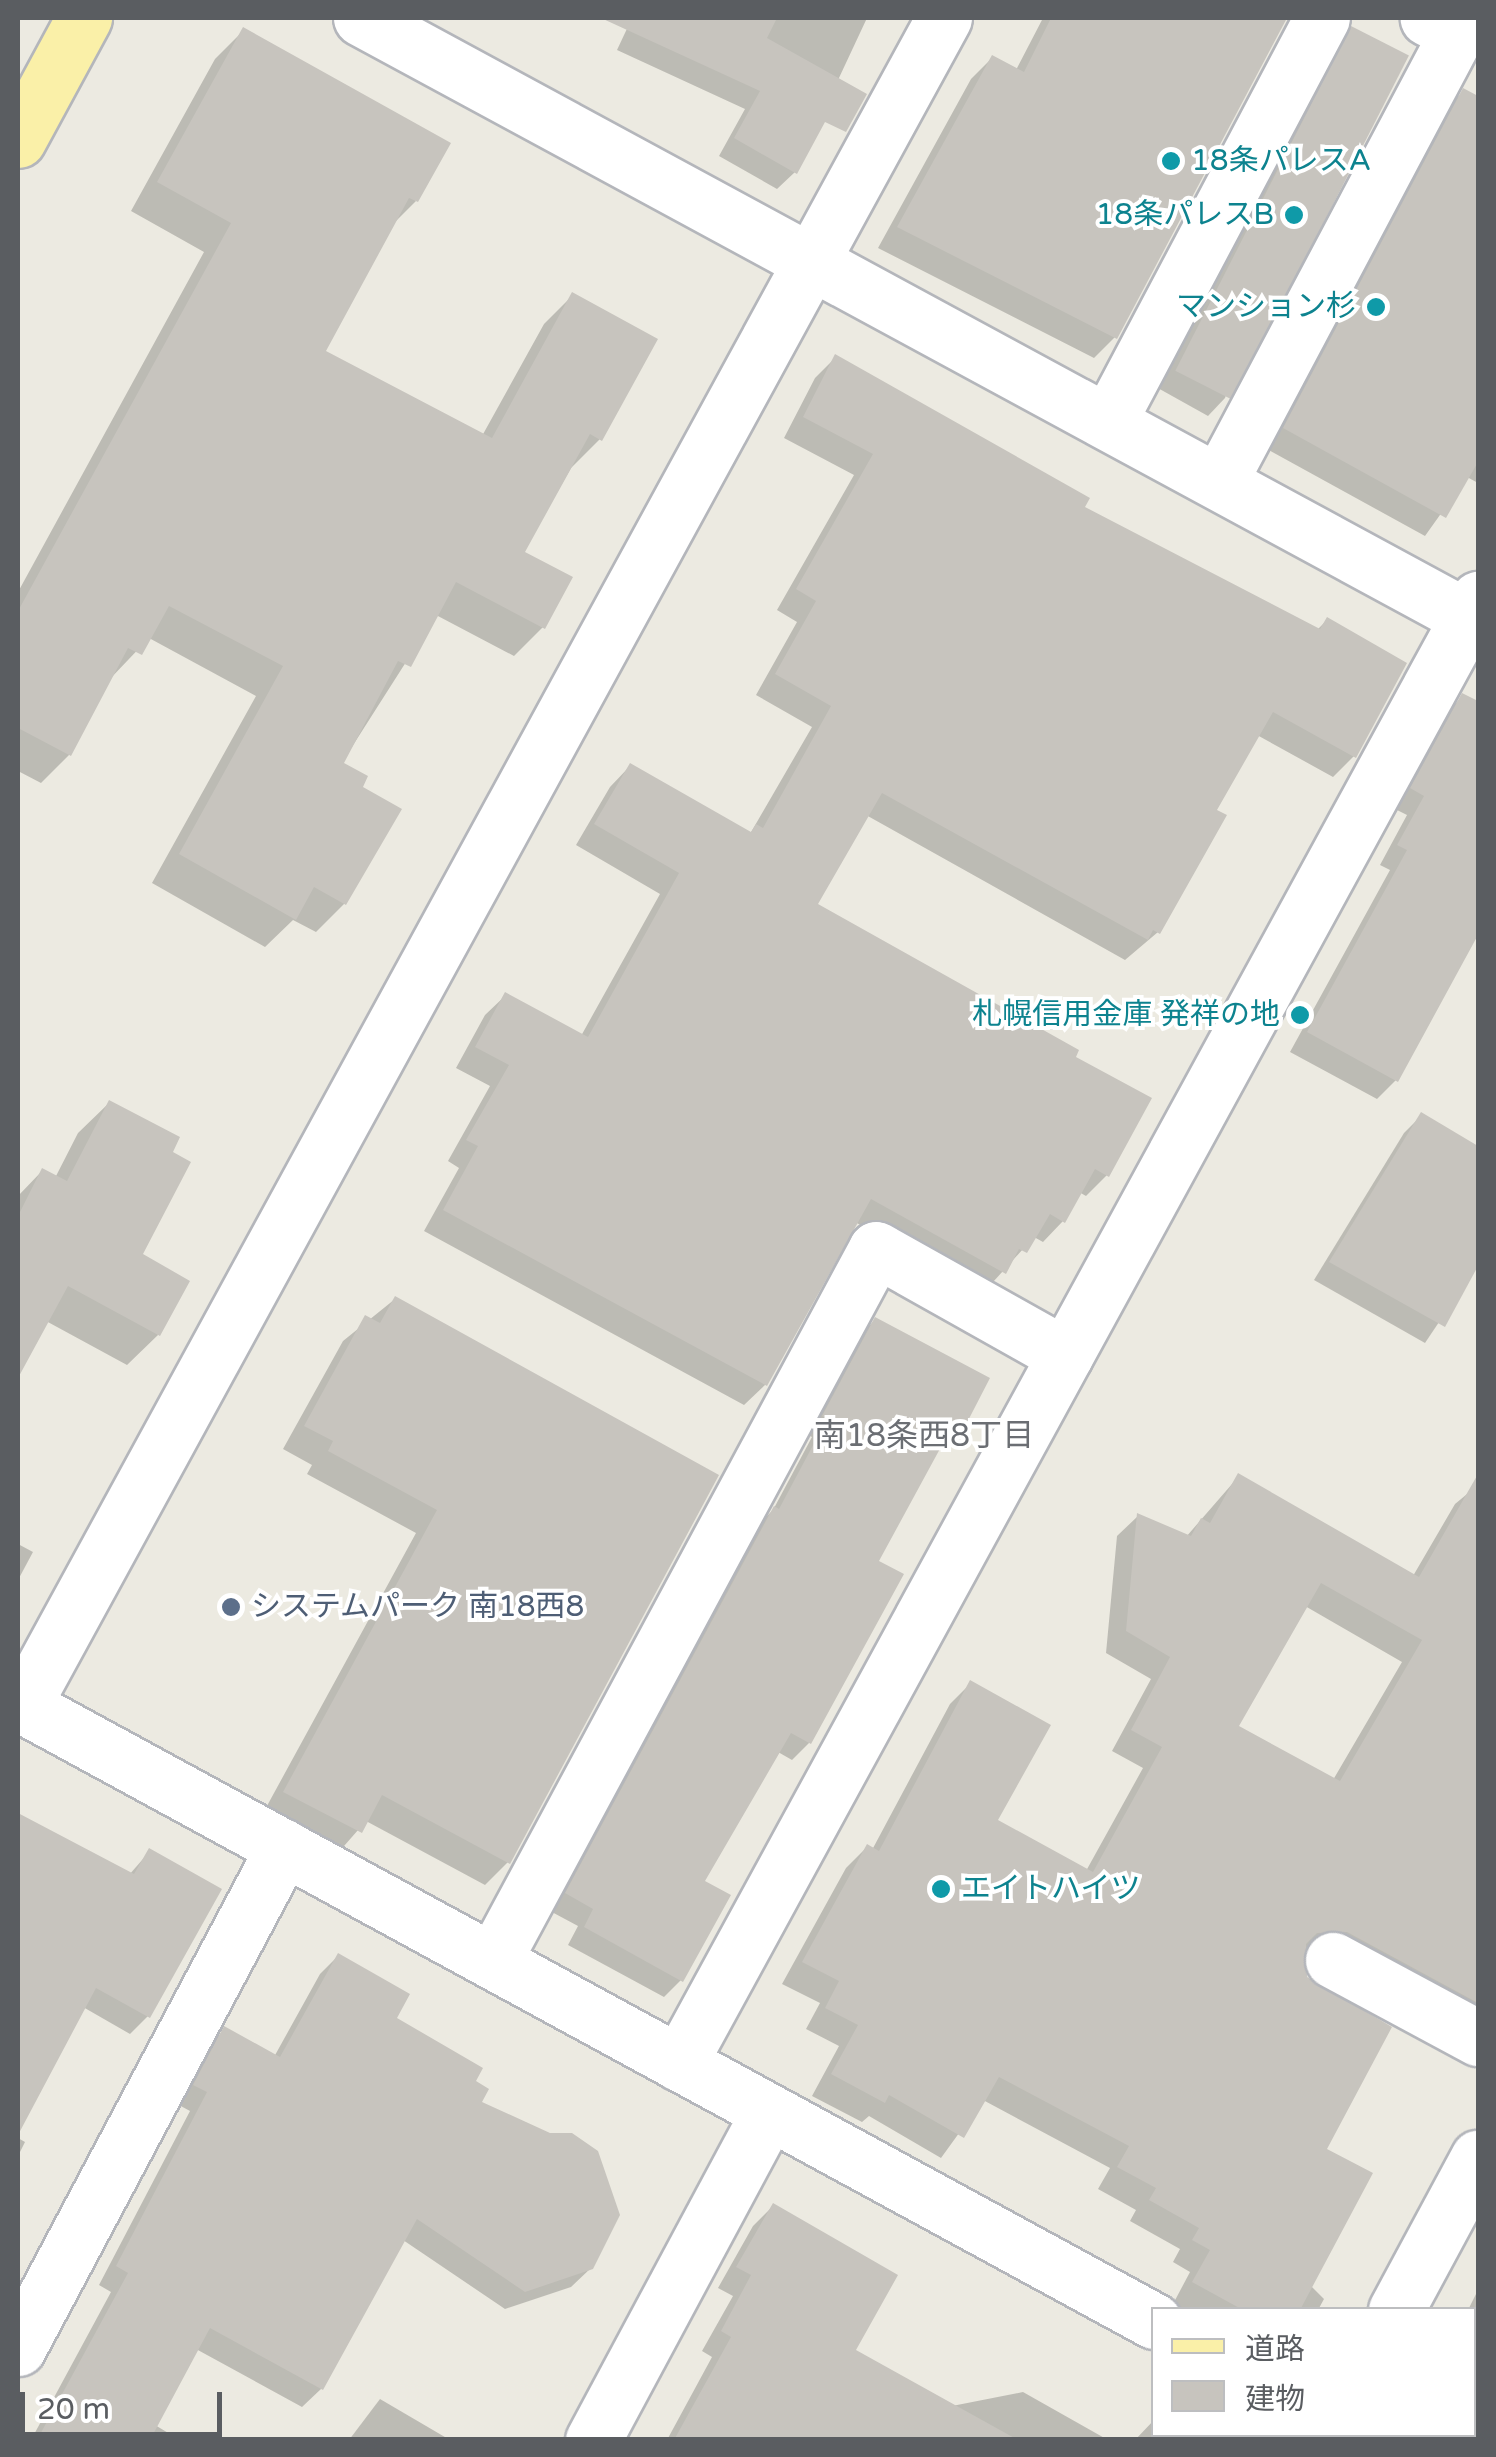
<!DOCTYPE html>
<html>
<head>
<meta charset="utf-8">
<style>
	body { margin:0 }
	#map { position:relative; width:1496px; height:2457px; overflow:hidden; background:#eceae1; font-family:"Varela Round","Noto Sans JP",sans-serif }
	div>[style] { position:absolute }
	.shadow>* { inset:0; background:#0003 }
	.building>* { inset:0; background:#c7c4be; transform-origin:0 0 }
	.roads { filter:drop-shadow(2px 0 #b4b6bb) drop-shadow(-2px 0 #b4b6bb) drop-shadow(0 2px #b4b6bb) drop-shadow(0 -2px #b4b6bb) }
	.minor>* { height:55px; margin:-27.5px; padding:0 27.5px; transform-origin:27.5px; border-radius:27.5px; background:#fff }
	.major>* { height:55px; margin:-27.5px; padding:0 27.5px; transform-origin:27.5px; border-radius:27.5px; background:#faf0a8 }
	.dots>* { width:28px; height:28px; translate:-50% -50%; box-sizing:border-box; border:5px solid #fff; border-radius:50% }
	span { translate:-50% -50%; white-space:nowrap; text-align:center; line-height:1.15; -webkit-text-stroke:8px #fff; paint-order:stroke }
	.culture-label { font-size:30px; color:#0d838f }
	.left { translate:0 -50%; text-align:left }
	.right { translate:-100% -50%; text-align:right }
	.service-label { font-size:30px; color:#4e5e75 }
	.neighbourhood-label { font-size:32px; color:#6b6e73 }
	.frame { position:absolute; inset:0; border:20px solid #5a5d61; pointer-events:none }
	.legend { position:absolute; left:1151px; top:2307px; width:325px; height:130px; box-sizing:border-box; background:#fff; border:2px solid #bdbec0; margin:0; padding:12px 18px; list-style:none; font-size:30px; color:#5a5d61 }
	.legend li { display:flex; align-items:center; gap:20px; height:50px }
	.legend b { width:50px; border:2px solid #bdbec0 }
	.scale { position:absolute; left:20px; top:2392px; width:202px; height:45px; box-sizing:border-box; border:5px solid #5a5d61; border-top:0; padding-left:12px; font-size:30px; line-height:35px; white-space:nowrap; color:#5a5d61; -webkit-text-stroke:8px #fff; paint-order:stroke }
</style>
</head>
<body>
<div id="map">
	<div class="shadow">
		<i style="clip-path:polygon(632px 18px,867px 18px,795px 172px,777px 189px,719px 156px,745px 109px,617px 50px)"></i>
		<i style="clip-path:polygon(1043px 18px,1284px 18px,1115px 337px,1094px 358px,878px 248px,971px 79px,992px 58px,1016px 70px)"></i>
		<i style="clip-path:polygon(1352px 29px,1225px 398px,1208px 416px,1156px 387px,1335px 46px)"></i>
		<i style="clip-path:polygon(244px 30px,416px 201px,391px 226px,322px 352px,482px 436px,544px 324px,572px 296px,600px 439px,571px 468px,522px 553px,543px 627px,514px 656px,436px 615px,341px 764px,360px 788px,344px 904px,316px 932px,293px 920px,265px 947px,152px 883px,256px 696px,149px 638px,108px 681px,69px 755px,41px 783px,18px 771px,18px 592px,204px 252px,131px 211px,215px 59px)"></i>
		<i style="clip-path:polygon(1464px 91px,1478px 99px,1478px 483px,1467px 477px,1425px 536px,1265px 448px,1444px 110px)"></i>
		<i style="clip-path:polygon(836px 357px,1081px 508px,1317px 630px,1327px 620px,1354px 756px,1333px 777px,1257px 735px,1214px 811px,1158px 932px,1125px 960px,866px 815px,814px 905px,1072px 1058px,1107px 1175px,1086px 1196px,1079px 1192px,1063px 1221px,1043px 1242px,1034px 1237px,983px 1293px,855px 1222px,765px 1385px,744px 1405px,424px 1231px,459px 1168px,448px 1161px,490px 1086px,456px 1068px,485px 1015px,506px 995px,581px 1036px,660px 894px,576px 845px,610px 787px,630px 766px,750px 834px,812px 727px,756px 695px,797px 622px,777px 610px,854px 475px,784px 438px,815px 378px)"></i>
		<i style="clip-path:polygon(1463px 696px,1478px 704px,1478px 940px,1474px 938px,1396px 1080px,1377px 1099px,1290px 1052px,1390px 870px,1380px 865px,1407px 815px,1393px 808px,1444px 715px)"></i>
		<i style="clip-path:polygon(109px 1103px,158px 1335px,127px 1365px,46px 1321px,18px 1372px,18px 1196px,42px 1171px,55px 1178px,78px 1133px)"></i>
		<i style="clip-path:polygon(1421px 1116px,1478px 1149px,1478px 1264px,1425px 1343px,1314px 1280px,1404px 1133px)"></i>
		<i style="clip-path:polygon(395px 1299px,508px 1862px,485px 1885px,366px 1821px,337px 1854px,262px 1815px,416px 1533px,307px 1474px,312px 1465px,283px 1449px,343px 1341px)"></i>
		<i style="clip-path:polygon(875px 1320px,956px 1438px,935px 1452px,875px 1562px,900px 1575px,809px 1743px,792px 1760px,778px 1752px,702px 1882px,681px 1980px,664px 1997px,568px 1945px,578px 1926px,550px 1911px,757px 1526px,773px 1510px,812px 1437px,806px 1434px,858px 1337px)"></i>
		<i style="clip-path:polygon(evenodd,1239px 1476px,1413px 1576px,1455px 1504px,1478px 1485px,1478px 2022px,1325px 1952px,1303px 1953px,1324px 2150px,1310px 2285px,1324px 2299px,1318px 2310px,1184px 2310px,1173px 2304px,1190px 2272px,1173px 2262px,1180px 2249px,1130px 2221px,1136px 2210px,1098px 2189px,1110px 2168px,983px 2100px,941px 2158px,869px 2116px,862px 2122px,812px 2096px,839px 2046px,806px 2029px,820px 2003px,782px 1984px,846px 1868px,867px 1847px,872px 1850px,950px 1704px,971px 1683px,994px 1821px,1086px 1871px,1143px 1768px,1112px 1751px,1151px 1679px,1106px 1653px,1117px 1536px,1138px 1516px,1186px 1537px,1239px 1476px,1305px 1606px,1402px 1662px,1333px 1780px,1235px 1727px,1305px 1606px)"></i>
		<i style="clip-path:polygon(18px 1544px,33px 1552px,18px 1580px)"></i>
		<i style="clip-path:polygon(18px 1816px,129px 1875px,150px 1851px,148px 2016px,130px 2034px,83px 2007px,18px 2130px)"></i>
		<i style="clip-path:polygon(338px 1956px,393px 2019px,472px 2082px,478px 2103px,591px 2268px,571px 2287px,505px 2309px,403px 2240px,321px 2389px,302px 2407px,196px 2349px,155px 2425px,180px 2440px,31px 2440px,111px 2292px,99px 2285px,190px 2111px,177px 2104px,207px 2047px,225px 2029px,274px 2057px,320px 1974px)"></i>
		<i style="clip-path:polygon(18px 2138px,25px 2142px,18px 2156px)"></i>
		<i style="clip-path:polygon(773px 2206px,852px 2351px,952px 2406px,1023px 2392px,1108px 2440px,667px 2440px,712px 2357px,702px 2351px,733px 2296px,718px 2288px,753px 2226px)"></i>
		<i style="clip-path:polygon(1478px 2290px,1478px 2411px,1474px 2310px,1468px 2310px)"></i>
		<i style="clip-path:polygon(380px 2399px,450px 2440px,349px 2440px)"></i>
		<i style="clip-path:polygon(1154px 2420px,1154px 2434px,1195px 2440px,1135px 2440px)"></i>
	</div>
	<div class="building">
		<i style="clip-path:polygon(601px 18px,777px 18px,767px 38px,867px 94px,846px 132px,825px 122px,797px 174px,734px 138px,760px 91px)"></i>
		<i style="clip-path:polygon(1051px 18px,1287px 18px,1117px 339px,897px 227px,992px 55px,1024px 72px)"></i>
		<i style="left:1351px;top:26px;width:65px;height:387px;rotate:27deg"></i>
		<i style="clip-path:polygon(243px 27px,451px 143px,418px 202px,409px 198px,326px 351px,492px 438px,572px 292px,658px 339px,602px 441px,590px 434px,525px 552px,573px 577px,545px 629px,456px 582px,411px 667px,398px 661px,344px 763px,368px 776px,363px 787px,402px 809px,346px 905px,314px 887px,296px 920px,179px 854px,283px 666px,169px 606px,142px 655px,128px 648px,71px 756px,18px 728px,18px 611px,231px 223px,157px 182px)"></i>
		<i style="clip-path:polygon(1463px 88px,1478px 96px,1478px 462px,1446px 518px,1283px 428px)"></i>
		<i style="clip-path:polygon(835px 354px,1090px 498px,1085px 507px,1320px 629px,1327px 617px,1407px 663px,1356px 758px,1273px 712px,1217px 810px,1227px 815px,1160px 934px,1153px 930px,1148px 940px,882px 793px,818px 904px,1079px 1050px,1076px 1057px,1152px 1098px,1109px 1177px,1095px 1169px,1065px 1223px,1050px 1214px,1027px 1253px,1019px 1249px,1006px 1274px,871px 1199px,767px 1386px,443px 1210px,478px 1146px,466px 1140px,509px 1065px,475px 1047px,505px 992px,588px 1037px,679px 873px,594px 824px,630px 763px,751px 832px,756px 824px,763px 828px,831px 706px,775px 674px,816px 601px,796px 589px,873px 454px,803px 417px)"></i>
		<i style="clip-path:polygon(1462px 693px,1476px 700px,1478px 695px,1478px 935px,1398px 1082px,1307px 1032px,1407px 850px,1397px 845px,1424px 796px,1410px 788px)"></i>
		<i style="clip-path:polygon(109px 1100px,180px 1137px,173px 1152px,191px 1162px,143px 1254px,190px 1281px,160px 1336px,68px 1286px,18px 1378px,18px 1216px,42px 1168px,67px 1181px)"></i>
		<i style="clip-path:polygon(1421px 1112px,1478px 1146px,1478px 1266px,1445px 1327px,1329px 1262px)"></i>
		<i style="clip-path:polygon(395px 1296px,719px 1475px,510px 1864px,382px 1795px,362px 1833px,283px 1792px,437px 1510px,328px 1451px,333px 1441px,304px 1426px,365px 1315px,380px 1323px)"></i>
		<i style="clip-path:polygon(875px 1317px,990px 1378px,958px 1440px,948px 1434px,879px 1561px,904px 1574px,811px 1744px,791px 1733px,705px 1881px,731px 1895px,683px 1982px,584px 1927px,593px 1909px,565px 1893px,774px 1506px,779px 1509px,827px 1419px,822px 1416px)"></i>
		<i style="clip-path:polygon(evenodd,1238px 1473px,1419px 1577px,1478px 1474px,1478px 2003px,1347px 1932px,1317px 1933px,1306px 1944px,1307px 1977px,1392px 2027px,1327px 2149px,1373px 2173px,1300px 2310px,1243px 2310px,1192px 2282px,1210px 2250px,1192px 2240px,1199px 2228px,1149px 2200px,1156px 2188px,1117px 2167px,1129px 2146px,999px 2077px,964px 2138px,889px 2095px,885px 2103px,831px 2074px,858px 2025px,825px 2008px,839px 1981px,802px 1962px,867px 1844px,879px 1851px,970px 1680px,1051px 1725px,998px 1820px,1093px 1872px,1162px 1747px,1131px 1730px,1170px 1657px,1126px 1631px,1137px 1513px,1191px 1536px,1201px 1518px,1210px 1523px,1238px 1473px,1321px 1583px,1422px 1640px,1340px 1781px,1239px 1726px,1321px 1583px)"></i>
		<i style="clip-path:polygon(18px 1813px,134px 1874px,149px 1848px,222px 1889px,150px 2018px,96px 1988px,18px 2135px)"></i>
		<i style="clip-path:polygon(338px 1953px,410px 1994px,397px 2018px,483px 2068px,476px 2081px,489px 2089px,482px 2102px,550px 2133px,572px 2133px,598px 2151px,620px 2215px,593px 2269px,525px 2292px,417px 2219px,323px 2390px,210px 2328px,150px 2440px,37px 2440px,128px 2273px,116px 2266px,207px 2092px,193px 2085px,224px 2026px,280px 2057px)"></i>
		<i style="clip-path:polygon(773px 2203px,898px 2275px,856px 2350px,1018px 2440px,674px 2440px,731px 2337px,721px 2331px,751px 2275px,736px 2267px)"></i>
	</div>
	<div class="roads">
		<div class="minor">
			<i style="left:361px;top:18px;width:1270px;rotate:28.44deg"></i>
			<i style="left:1108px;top:422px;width:457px;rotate:-62.1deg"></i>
			<i style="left:1219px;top:482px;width:508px;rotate:-62.07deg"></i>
			<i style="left:1457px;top:33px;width:33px;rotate:-153deg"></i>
			<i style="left:18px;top:1703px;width:1293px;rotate:28.55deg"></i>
			<i style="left:23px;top:1705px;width:1922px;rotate:-61.37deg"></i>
			<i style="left:1333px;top:1960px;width:165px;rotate:28.3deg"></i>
			<i style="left:493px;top:1961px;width:808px;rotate:-61.72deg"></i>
			<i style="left:876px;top:1249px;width:217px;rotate:29.3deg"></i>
			<i style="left:679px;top:2063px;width:1668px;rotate:-61.38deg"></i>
			<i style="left:1396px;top:2310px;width:173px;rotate:-61.7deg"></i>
			<i style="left:18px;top:2348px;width:567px;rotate:-62.03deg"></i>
			<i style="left:1362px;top:2434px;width:11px;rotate:34deg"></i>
			<i style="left:593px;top:2440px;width:372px;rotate:-61.8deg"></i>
		</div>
		<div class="major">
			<i style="left:18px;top:140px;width:139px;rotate:-61.6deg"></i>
		</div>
	</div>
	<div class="dots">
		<i style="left:1171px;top:161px;background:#0f9aa8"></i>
		<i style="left:1294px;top:215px;background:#0f9aa8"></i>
		<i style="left:1376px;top:307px;background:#0f9aa8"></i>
		<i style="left:1300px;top:1015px;background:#0f9aa8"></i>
		<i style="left:231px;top:1607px;background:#5c6f8a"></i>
		<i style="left:941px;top:1889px;background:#0f9aa8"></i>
	</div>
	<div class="culture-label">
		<span class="left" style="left:1191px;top:161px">18条パレスA</span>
		<span class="right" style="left:1274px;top:215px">18条パレスB</span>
		<span class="right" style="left:1356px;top:307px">マンション杉</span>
		<span class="right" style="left:1280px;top:1015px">札幌信用金庫 発祥の地</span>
		<span class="left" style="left:961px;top:1889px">エイトハイツ</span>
	</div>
	<div class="service-label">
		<span class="left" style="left:251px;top:1607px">システムパーク 南18西8</span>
	</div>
	<div class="neighbourhood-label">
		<span style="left:924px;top:1436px">南18条西8丁目</span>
	</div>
	<div class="frame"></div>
	<ul class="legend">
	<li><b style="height:12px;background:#faf0a8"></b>道路</li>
	<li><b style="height:28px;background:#c7c4be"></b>建物</li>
	</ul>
	<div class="scale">20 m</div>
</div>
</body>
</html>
